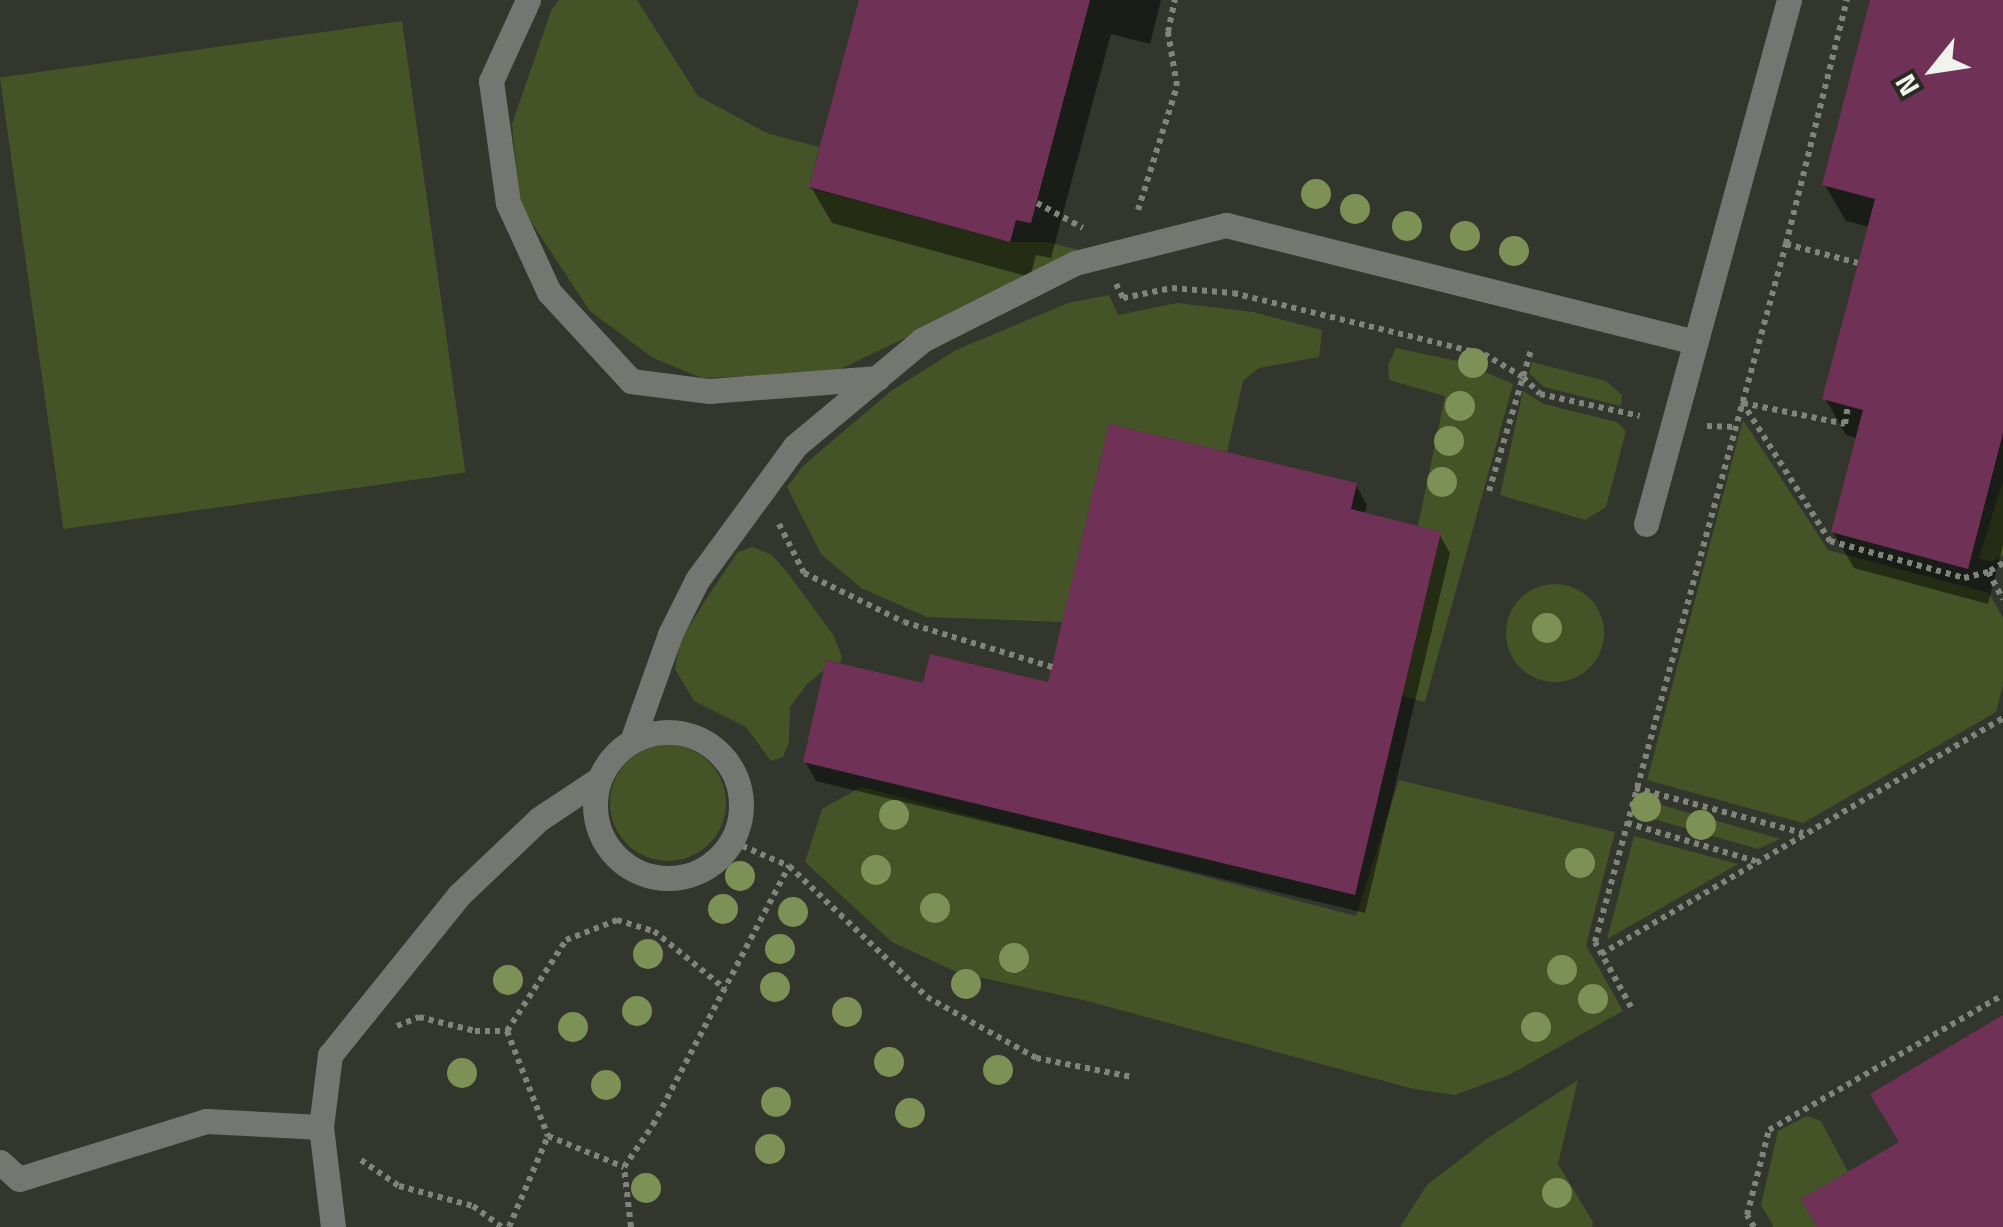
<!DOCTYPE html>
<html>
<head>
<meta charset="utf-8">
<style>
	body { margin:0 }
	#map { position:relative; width:2003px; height:1227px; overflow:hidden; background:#32362c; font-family:"Titillium Web",sans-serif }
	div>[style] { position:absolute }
	.green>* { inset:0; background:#455427; transform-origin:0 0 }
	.round { border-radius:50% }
	.shadow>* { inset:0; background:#0007 }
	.building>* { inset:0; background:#703157 }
	.path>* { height:6px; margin-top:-3px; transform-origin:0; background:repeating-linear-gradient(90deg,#81847c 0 5px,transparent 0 10px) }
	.service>* { height:25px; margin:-12.5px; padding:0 12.5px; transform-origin:12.5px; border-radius:12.5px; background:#747671 }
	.service>.ring { margin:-12.5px; padding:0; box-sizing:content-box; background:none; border:25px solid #747671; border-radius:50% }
	.trees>* { width:30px; height:30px; margin:-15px; border-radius:50%; background:#7d9156 }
	span { translate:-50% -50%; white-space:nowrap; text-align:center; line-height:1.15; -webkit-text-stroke:10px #282b22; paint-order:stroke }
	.north { position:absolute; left:1883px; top:20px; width:100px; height:100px; -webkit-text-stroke:8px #282b22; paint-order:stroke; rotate:240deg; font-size:28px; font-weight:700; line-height:40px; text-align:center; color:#f0f2ec }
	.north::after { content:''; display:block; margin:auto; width:35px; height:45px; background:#f0f2ec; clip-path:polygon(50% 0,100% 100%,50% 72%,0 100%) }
</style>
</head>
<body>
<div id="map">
	<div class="green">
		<i style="clip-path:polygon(559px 0,637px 0,698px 96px,767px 133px,819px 147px,809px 188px,1010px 242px,1048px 242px,1085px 252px,832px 373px,702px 378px,653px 358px,590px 311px,520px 205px,512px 124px,551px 11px)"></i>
		<i style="left:402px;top:21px;width:456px;height:406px;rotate:82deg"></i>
		<i style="clip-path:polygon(1109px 295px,1118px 315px,1177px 303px,1253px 312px,1322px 330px,1319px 357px,1259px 368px,1243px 381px,1227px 452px,1109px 424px,1063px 622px,927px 617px,861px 588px,821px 554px,787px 487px,804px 465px,891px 391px,956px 350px,1068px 303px)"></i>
		<i style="clip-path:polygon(1396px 348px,1462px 362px,1513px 384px,1425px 702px,1402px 696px,1441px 532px,1418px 526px,1445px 396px,1389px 380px,1388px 365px)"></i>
		<i style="clip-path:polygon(1532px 362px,1606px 381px,1622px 395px,1621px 406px,1544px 387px,1529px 373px)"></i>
		<i style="clip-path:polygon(1523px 391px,1544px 404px,1617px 422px,1626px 431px,1606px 507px,1585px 520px,1500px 495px)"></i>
		<i style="clip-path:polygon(1743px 420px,1828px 550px,1989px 593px,2003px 618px,2003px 685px,1996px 712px,1803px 823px,1647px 780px)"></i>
		<i style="clip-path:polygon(2003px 481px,2003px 555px,1991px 562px,1979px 558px)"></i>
		<i style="clip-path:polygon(753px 547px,772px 555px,790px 576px,834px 636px,842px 657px,840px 663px,827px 660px,824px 670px,807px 684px,790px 707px,789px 742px,783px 757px,771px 761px,746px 727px,694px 701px,675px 669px,680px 641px,708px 596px,738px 552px)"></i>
		<i class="round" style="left:1506px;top:584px;width:98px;height:98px"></i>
		<i class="round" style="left:610px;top:745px;width:116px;height:116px"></i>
		<i style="clip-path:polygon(1399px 780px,1615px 832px,1586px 945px,1623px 1011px,1509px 1075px,1455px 1095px,1414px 1089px,1083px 1000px,959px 973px,892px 942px,805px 862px,822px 809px,861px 787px,1356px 916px)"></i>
		<i style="clip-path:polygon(1648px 801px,1780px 839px,1758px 849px,1643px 816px)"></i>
		<i style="clip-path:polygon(1634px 836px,1738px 864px,1607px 939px)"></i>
		<i style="clip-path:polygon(1578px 1080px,1558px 1164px,1593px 1222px,1592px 1227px,1400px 1227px,1427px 1185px,1488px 1138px)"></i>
		<i style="clip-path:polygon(1807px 1116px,1821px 1121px,1848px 1172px,1801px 1199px,1817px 1227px,1774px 1227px,1761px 1205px,1778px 1131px)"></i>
	</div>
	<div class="shadow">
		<i style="clip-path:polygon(861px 0,1161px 0,1150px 44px,1111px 34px,1051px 258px,1036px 255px,1030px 277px,832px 223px,811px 187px)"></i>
		<i style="clip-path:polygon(1872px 0,2003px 0,2003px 545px,1988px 604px,1854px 568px,1833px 532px,1858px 438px,1846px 435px,1825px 398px,1870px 227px,1846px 221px,1825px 185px)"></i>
		<i style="clip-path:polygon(1356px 485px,1367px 505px,1364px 515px,1439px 534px,1450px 553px,1365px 913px,816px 781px,805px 761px,925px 686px,1050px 685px)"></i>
	</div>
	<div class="building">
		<i style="clip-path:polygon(859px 0,1090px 0,1031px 223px,1016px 220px,1010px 242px,809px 187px)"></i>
		<i style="clip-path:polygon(1870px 0,2003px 0,2003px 433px,1968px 569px,1831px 532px,1863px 410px,1822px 399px,1875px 199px,1822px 185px)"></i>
		<i style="clip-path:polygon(1109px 424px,1357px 483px,1351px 509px,1441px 532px,1355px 895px,803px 762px,826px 660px,923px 683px,930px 654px,1048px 682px)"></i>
		<i style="clip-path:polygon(2003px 1015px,2003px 1227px,1817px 1227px,1801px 1199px,1899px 1142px,1870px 1094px)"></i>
	</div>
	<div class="path">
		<i style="left:1037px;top:203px;width:52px;rotate:28.5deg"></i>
		<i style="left:1138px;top:210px;width:130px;rotate:-72.5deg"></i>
		<i style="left:1177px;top:86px;width:55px;rotate:-99.5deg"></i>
		<i style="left:1168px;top:32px;width:33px;rotate:-78deg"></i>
		<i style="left:1786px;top:244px;width:74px;rotate:14.8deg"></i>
		<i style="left:1116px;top:284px;width:16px;rotate:63deg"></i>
		<i style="left:1123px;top:298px;width:50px;rotate:-11.5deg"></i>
		<i style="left:1172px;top:288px;width:61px;rotate:4.7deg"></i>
		<i style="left:1233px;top:293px;width:258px;rotate:13.7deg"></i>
		<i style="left:1484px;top:354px;width:45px;rotate:30.5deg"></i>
		<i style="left:1523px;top:377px;width:24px;rotate:45deg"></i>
		<i style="left:1540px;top:394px;width:102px;rotate:12.4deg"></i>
		<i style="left:1742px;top:402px;width:165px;rotate:57.7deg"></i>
		<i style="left:1830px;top:541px;width:139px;rotate:15.4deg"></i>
		<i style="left:1964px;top:578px;width:25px;rotate:-14deg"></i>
		<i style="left:1743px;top:403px;width:104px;rotate:11.6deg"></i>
		<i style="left:1845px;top:424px;width:18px;rotate:-81deg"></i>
		<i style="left:1707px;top:426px;width:28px;rotate:2deg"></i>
		<i style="left:1489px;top:491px;width:150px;rotate:-73.4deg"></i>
		<i style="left:779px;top:524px;width:55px;rotate:63deg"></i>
		<i style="left:804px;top:573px;width:111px;rotate:26.1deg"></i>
		<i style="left:904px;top:622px;width:155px;rotate:16.9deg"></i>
		<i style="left:2003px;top:563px;width:17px;rotate:149deg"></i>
		<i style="left:1988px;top:572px;width:31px;rotate:61deg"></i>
		<i style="left:1635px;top:788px;width:174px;rotate:15deg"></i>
		<i style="left:1627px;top:823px;width:134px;rotate:16.5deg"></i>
		<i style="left:733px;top:842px;width:61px;rotate:23.2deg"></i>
		<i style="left:1601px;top:954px;width:466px;rotate:-30.4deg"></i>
		<i style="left:1631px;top:1007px;width:74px;rotate:-119deg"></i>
		<i style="left:1595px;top:942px;width:724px;rotate:-74.7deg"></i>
		<i style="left:1786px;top:244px;width:252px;rotate:-76deg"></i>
		<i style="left:397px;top:1026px;width:24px;rotate:-22deg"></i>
		<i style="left:419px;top:1017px;width:58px;rotate:14deg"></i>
		<i style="left:475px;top:1031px;width:32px"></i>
		<i style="left:507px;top:1031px;width:108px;rotate:-57deg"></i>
		<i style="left:566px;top:940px;width:55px;rotate:-21.4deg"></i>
		<i style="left:617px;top:920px;width:39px;rotate:17deg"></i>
		<i style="left:654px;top:931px;width:92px;rotate:39.2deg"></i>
		<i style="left:507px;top:1031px;width:113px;rotate:68.7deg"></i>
		<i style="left:548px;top:1136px;width:82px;rotate:22.2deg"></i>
		<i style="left:361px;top:1160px;width:46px;rotate:34.4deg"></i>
		<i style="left:399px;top:1186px;width:77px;rotate:15.1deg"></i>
		<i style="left:473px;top:1206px;width:36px;rotate:36deg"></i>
		<i style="left:509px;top:1227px;width:99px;rotate:-66.8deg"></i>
		<i style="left:631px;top:1227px;width:60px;rotate:-96.7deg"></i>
		<i style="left:624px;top:1167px;width:51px;rotate:-55.4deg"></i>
		<i style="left:653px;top:1125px;width:293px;rotate:-62.3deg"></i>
		<i style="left:789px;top:866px;width:190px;rotate:43.5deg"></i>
		<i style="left:927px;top:997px;width:125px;rotate:29.2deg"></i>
		<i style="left:1036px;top:1058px;width:98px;rotate:11.2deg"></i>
		<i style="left:1754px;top:1227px;width:14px;rotate:-120deg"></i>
		<i style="left:1747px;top:1215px;width:88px;rotate:-75.5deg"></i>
		<i style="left:1769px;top:1130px;width:270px;rotate:-30deg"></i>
	</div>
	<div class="service">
		<i style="left:528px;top:0;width:89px;rotate:114.6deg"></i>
		<i style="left:491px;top:81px;width:123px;rotate:82.1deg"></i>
		<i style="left:508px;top:203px;width:98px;rotate:65.3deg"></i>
		<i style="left:549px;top:292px;width:121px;rotate:47.3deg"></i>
		<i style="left:631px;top:381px;width:79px;rotate:7.3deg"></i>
		<i style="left:709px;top:391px;width:169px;rotate:-4.4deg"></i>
		<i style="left:1646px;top:524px;width:543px;rotate:-74.74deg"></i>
		<i class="ring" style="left:595px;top:732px;width:121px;height:121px"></i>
		<i style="left:632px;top:741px;width:114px;rotate:-70.4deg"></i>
		<i style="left:670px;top:634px;width:60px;rotate:-63.4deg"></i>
		<i style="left:697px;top:580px;width:166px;rotate:-53.8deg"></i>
		<i style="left:795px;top:446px;width:165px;rotate:-39.8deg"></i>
		<i style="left:922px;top:340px;width:171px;rotate:-26.7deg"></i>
		<i style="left:1075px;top:263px;width:156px;rotate:-14.1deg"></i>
		<i style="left:1226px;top:225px;width:484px;rotate:14deg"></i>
		<i style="left:0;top:1162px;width:25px;rotate:42deg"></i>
		<i style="left:19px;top:1179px;width:196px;rotate:-17.2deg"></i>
		<i style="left:206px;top:1121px;width:115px;rotate:3deg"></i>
		<i style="left:333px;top:1227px;width:101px;rotate:-96.8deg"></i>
		<i style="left:321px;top:1127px;width:73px;rotate:-82.9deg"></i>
		<i style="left:330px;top:1055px;width:206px;rotate:-51.1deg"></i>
		<i style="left:459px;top:895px;width:110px;rotate:-43.5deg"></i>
		<i style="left:539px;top:819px;width:72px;rotate:-33.7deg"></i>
	</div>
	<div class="trees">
		<i style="left:1316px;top:194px"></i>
		<i style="left:1355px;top:209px"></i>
		<i style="left:1407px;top:226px"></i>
		<i style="left:1465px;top:236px"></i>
		<i style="left:1514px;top:251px"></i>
		<i style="left:1473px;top:363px"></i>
		<i style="left:1460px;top:406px"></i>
		<i style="left:1449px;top:441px"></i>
		<i style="left:1442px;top:482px"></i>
		<i style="left:1547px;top:628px"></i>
		<i style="left:1646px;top:807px"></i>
		<i style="left:894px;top:815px"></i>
		<i style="left:1701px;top:825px"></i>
		<i style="left:1580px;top:863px"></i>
		<i style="left:876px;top:870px"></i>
		<i style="left:740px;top:876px"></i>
		<i style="left:935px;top:908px"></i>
		<i style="left:723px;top:909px"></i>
		<i style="left:793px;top:912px"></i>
		<i style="left:780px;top:949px"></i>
		<i style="left:648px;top:954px"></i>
		<i style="left:1014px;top:958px"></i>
		<i style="left:1562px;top:970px"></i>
		<i style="left:508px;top:980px"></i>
		<i style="left:966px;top:984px"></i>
		<i style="left:775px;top:987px"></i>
		<i style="left:1593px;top:999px"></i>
		<i style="left:637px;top:1011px"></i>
		<i style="left:847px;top:1012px"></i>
		<i style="left:573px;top:1027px"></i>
		<i style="left:1536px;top:1027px"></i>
		<i style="left:889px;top:1062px"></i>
		<i style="left:998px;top:1070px"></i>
		<i style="left:462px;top:1073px"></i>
		<i style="left:606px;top:1085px"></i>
		<i style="left:776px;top:1102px"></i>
		<i style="left:910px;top:1113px"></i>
		<i style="left:770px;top:1149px"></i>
		<i style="left:646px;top:1188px"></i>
		<i style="left:1557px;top:1193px"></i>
	</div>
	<div class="north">N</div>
</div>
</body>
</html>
